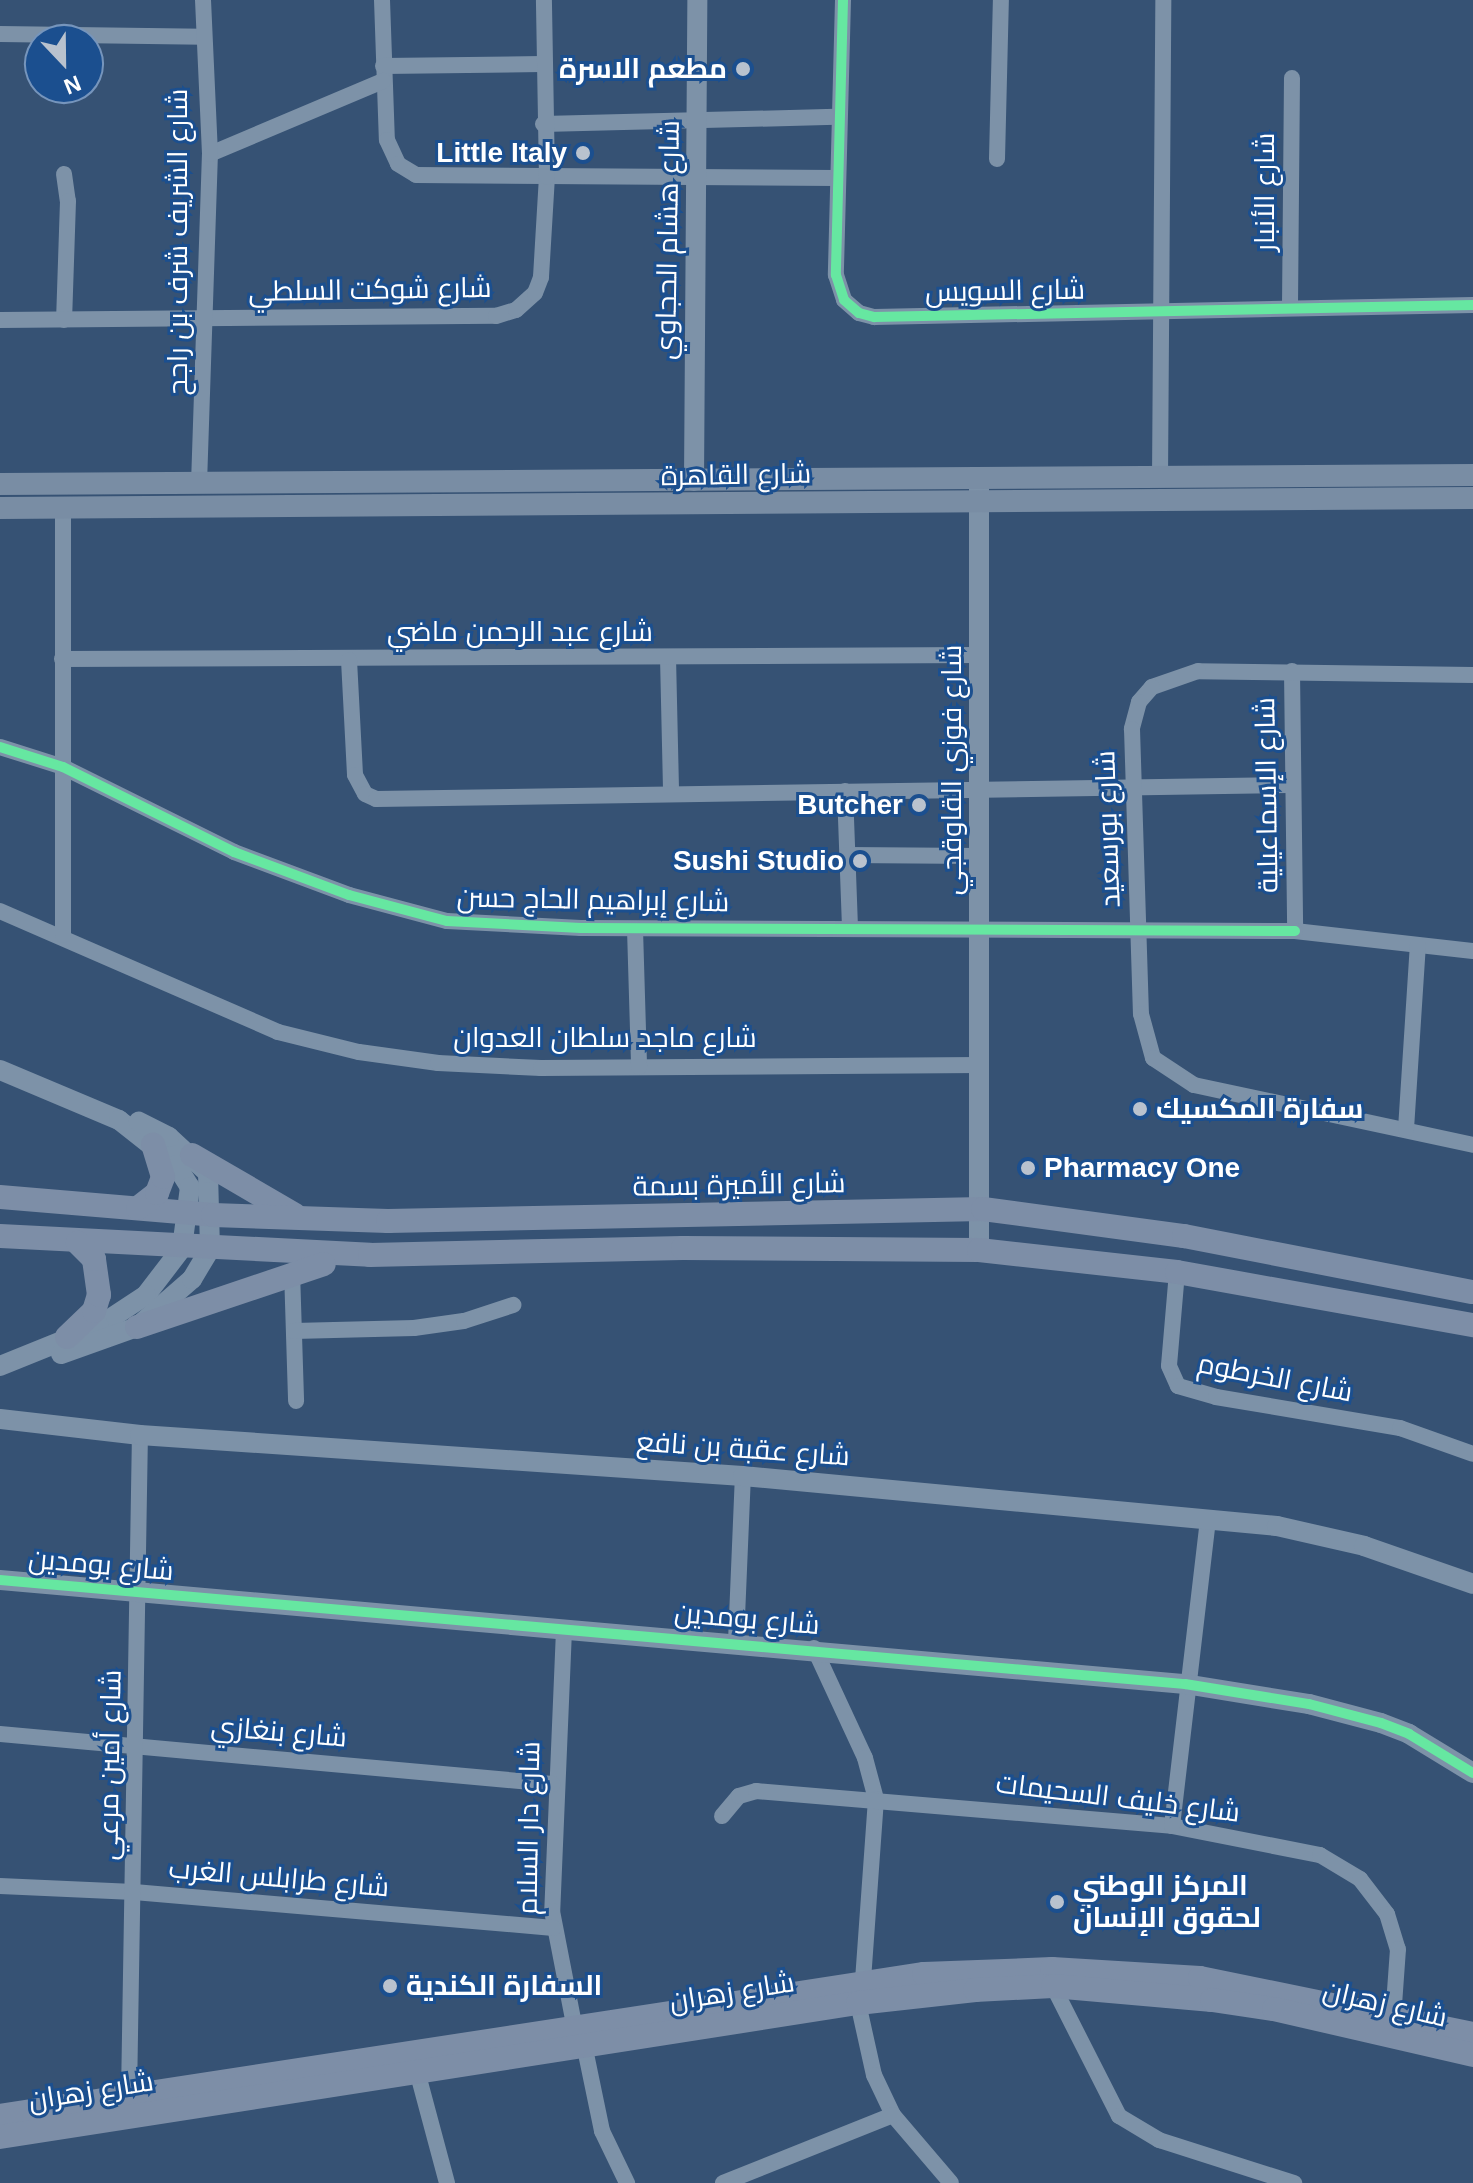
<!DOCTYPE html>
<html>
<head>
<meta charset="utf-8">
<style>
	body { margin:0 }
	#map { position:relative; width:1473px; height:2183px; overflow:hidden; background:#365274; font-family:Helvetica,Cairo,sans-serif }
	div>[style] { position:absolute }
	.minor>* { height:16px; margin:-8px; padding:0 8px; transform-origin:8px; border-radius:8px; background:#7d92a8 }
	.tertiary>* { height:20px; margin:-10px; padding:0 10px; transform-origin:10px; border-radius:10px; background:#7d92a8 }
	.secondary>* { height:22px; margin:-11px; padding:0 11px; transform-origin:11px; border-radius:11px; background:#798da4 }
	.primary>* { height:24px; margin:-12px; padding:0 12px; transform-origin:12px; border-radius:12px; background:#7d8ea7 }
	.cycleway>* { height:10px; margin:-5px; padding:0 5px; transform-origin:5px; border-radius:5px; background:#66e7a1 }
	.dots>* { width:22px; height:22px; translate:-50% -50%; box-sizing:border-box; border:4px solid #1b4f8f; border-radius:50% }
	span { translate:-50% -50%; white-space:nowrap; text-align:center; line-height:1.15; -webkit-text-stroke:6px #1b4f8f; paint-order:stroke }
	.poi-label { font-size:28px; color:#fff; font-weight:700 }
	.right { translate:-100% -50%; text-align:right }
	.left { translate:0 -50%; text-align:left }
	.street-label { font-size:28px; color:#fff }
	.north { position:absolute; left:24px; top:24px; width:80px; height:80px; box-sizing:border-box; background:#1b4f8f; border:2px solid #7695bc; border-radius:50%; rotate:158deg; font-size:22px; font-weight:700; line-height:32px; text-align:center; color:#fff }
	.north::after { content:''; display:block; margin:auto; width:28px; height:36px; background:#b9c2ce; clip-path:polygon(50% 0,100% 100%,50% 72%,0 100%) }
</style>
</head>
<body>
<div id="map">
	<div class="minor">
		<i style="left:382px;top:0;width:140px;rotate:88deg"></i>
		<i style="left:387px;top:140px;width:26px;rotate:65deg"></i>
		<i style="left:398px;top:164px;width:21px;rotate:31deg"></i>
		<i style="left:416px;top:175px;width:419px;rotate:0.4deg"></i>
		<i style="left:843px;top:0;width:275px;rotate:91.5deg"></i>
		<i style="left:836px;top:275px;width:26px;rotate:72deg"></i>
		<i style="left:844px;top:300px;width:20px;rotate:41deg"></i>
		<i style="left:859px;top:313px;width:16px;rotate:15deg"></i>
		<i style="left:874px;top:317px;width:599px;rotate:-1.15deg"></i>
		<i style="left:0;top:34px;width:203px;rotate:0.8deg"></i>
		<i style="left:383px;top:66px;width:159px;rotate:-0.7deg"></i>
		<i style="left:543px;top:124px;width:293px;rotate:-1.4deg"></i>
		<i style="left:210px;top:154px;width:188px;rotate:-22.9deg"></i>
		<i style="left:997px;top:159px;width:159px;rotate:-88.6deg"></i>
		<i style="left:64px;top:174px;width:27px;rotate:82deg"></i>
		<i style="left:68px;top:201px;width:119px;rotate:91.9deg"></i>
		<i style="left:1290px;top:306px;width:228px;rotate:-89.5deg"></i>
		<i style="left:0;top:320px;width:496px;rotate:-0.5deg"></i>
		<i style="left:496px;top:316px;width:21px;rotate:-17deg"></i>
		<i style="left:516px;top:310px;width:25px;rotate:-42deg"></i>
		<i style="left:535px;top:293px;width:17px;rotate:-69deg"></i>
		<i style="left:541px;top:277px;width:100px;rotate:-86.6deg"></i>
		<i style="left:547px;top:177px;width:177px;rotate:-91deg"></i>
		<i style="left:1160px;top:479px;width:479px;rotate:-89.6deg"></i>
		<i style="left:199px;top:484px;width:330px;rotate:-88.1deg"></i>
		<i style="left:210px;top:154px;width:154px;rotate:-92.6deg"></i>
		<i style="left:668px;top:657px;width:137px;rotate:88.7deg"></i>
		<i style="left:62px;top:659px;width:917px;rotate:-0.25deg"></i>
		<i style="left:349px;top:660px;width:115px;rotate:87deg"></i>
		<i style="left:355px;top:775px;width:21px;rotate:62deg"></i>
		<i style="left:365px;top:794px;width:12px;rotate:24deg"></i>
		<i style="left:376px;top:799px;width:913px;rotate:-0.88deg"></i>
		<i style="left:1292px;top:671px;width:260px;rotate:89.3deg"></i>
		<i style="left:1295px;top:931px;width:179px;rotate:6.4deg"></i>
		<i style="left:1473px;top:675px;width:275px;rotate:-179.2deg"></i>
		<i style="left:1198px;top:671px;width:49px;rotate:160.8deg"></i>
		<i style="left:1152px;top:687px;width:20px;rotate:131deg"></i>
		<i style="left:1139px;top:702px;width:28px;rotate:105deg"></i>
		<i style="left:1132px;top:729px;width:285px;rotate:88.2deg"></i>
		<i style="left:1141px;top:1014px;width:46px;rotate:74.7deg"></i>
		<i style="left:1153px;top:1058px;width:49px;rotate:33.4deg"></i>
		<i style="left:1194px;top:1085px;width:285px;rotate:12.1deg"></i>
		<i style="left:0;top:747px;width:66px;rotate:17.6deg"></i>
		<i style="left:63px;top:767px;width:191px;rotate:26.4deg"></i>
		<i style="left:234px;top:852px;width:123px;rotate:20.5deg"></i>
		<i style="left:349px;top:895px;width:101px;rotate:14.9deg"></i>
		<i style="left:447px;top:921px;width:134px;rotate:3deg"></i>
		<i style="left:581px;top:928px;width:714px;rotate:0.24deg"></i>
		<i style="left:845px;top:791px;width:135px;rotate:87.9deg"></i>
		<i style="left:847px;top:855px;width:132px;rotate:0.4deg"></i>
		<i style="left:0;top:911px;width:303px;rotate:23.5deg"></i>
		<i style="left:278px;top:1032px;width:83px;rotate:13.9deg"></i>
		<i style="left:359px;top:1052px;width:80px;rotate:7.9deg"></i>
		<i style="left:438px;top:1063px;width:103px;rotate:2.8deg"></i>
		<i style="left:541px;top:1068px;width:439px;rotate:-0.4deg"></i>
		<i style="left:635px;top:929px;width:138px;rotate:88.3deg"></i>
		<i style="left:63px;top:935px;width:427px;rotate:-90deg"></i>
		<i style="left:1406px;top:1129px;width:184px;rotate:-86.3deg"></i>
		<i style="left:292px;top:1271px;width:130px;rotate:88.2deg"></i>
		<i style="left:1177px;top:1272px;width:94px;rotate:94.9deg"></i>
		<i style="left:1169px;top:1366px;width:22px;rotate:66deg"></i>
		<i style="left:1178px;top:1386px;width:40px;rotate:16deg"></i>
		<i style="left:1216px;top:1397px;width:187px;rotate:9.6deg"></i>
		<i style="left:1400px;top:1428px;width:77px;rotate:19.6deg"></i>
		<i style="left:294px;top:1331px;width:120px;rotate:-1.4deg"></i>
		<i style="left:414px;top:1328px;width:50px;rotate:-8deg"></i>
		<i style="left:464px;top:1321px;width:52px;rotate:-18.1deg"></i>
		<i style="left:564px;top:1630px;width:281px;rotate:92.4deg"></i>
		<i style="left:552px;top:1911px;width:115px;rotate:79deg"></i>
		<i style="left:736px;top:1641px;width:165px;rotate:-87.6deg"></i>
		<i style="left:814px;top:1648px;width:121px;rotate:65.1deg"></i>
		<i style="left:865px;top:1758px;width:42px;rotate:75deg"></i>
		<i style="left:876px;top:1799px;width:181px;rotate:94.1deg"></i>
		<i style="left:0;top:1734px;width:555px;rotate:5.17deg"></i>
		<i style="left:722px;top:1816px;width:26px;rotate:-50deg"></i>
		<i style="left:739px;top:1796px;width:18px;rotate:-16deg"></i>
		<i style="left:756px;top:1791px;width:417px;rotate:4.8deg"></i>
		<i style="left:1172px;top:1826px;width:151px;rotate:11.1deg"></i>
		<i style="left:1320px;top:1855px;width:47px;rotate:31deg"></i>
		<i style="left:1360px;top:1879px;width:44px;rotate:52.4deg"></i>
		<i style="left:1387px;top:1914px;width:37px;rotate:73deg"></i>
		<i style="left:1398px;top:1949px;width:69px;rotate:94.1deg"></i>
		<i style="left:1172px;top:1826px;width:308px;rotate:-83.3deg"></i>
		<i style="left:0;top:1886px;width:134px;rotate:2.6deg"></i>
		<i style="left:134px;top:1892px;width:421px;rotate:4.9deg"></i>
		<i style="left:1053px;top:1986px;width:146px;rotate:63.1deg"></i>
		<i style="left:1119px;top:2116px;width:47px;rotate:31deg"></i>
		<i style="left:1159px;top:2140px;width:142px;rotate:17.7deg"></i>
		<i style="left:858px;top:2003px;width:74px;rotate:77.5deg"></i>
		<i style="left:874px;top:2075px;width:44px;rotate:64.6deg"></i>
		<i style="left:893px;top:2115px;width:89px;rotate:49.5deg"></i>
		<i style="left:584px;top:2044px;width:89px;rotate:78.3deg"></i>
		<i style="left:602px;top:2131px;width:58px;rotate:64.3deg"></i>
		<i style="left:417px;top:2071px;width:116px;rotate:75deg"></i>
		<i style="left:129px;top:2095px;width:660px;rotate:-89.05deg"></i>
		<i style="left:723px;top:2183px;width:183px;rotate:-21.8deg"></i>
	</div>
	<div class="tertiary">
		<i style="left:694px;top:481px;width:481px;rotate:-89.6deg"></i>
		<i style="left:0;top:1070px;width:129px;rotate:22.8deg"></i>
		<i style="left:119px;top:1120px;width:73px;rotate:38.3deg"></i>
		<i style="left:176px;top:1165px;width:26px;rotate:58deg"></i>
		<i style="left:190px;top:1187px;width:62px;rotate:97.5deg"></i>
		<i style="left:182px;top:1248px;width:59px;rotate:127.5deg"></i>
		<i style="left:146px;top:1295px;width:56px;rotate:146.6deg"></i>
		<i style="left:99px;top:1326px;width:107px;rotate:158deg"></i>
		<i style="left:979px;top:1250px;width:769px;rotate:-90deg"></i>
		<i style="left:61px;top:1354px;width:81px;rotate:-19.6deg"></i>
		<i style="left:137px;top:1327px;width:73px;rotate:-41.1deg"></i>
		<i style="left:192px;top:1279px;width:35px;rotate:-59deg"></i>
		<i style="left:210px;top:1249px;width:76px;rotate:-91.5deg"></i>
		<i style="left:208px;top:1173px;width:53px;rotate:-137.3deg"></i>
		<i style="left:169px;top:1137px;width:34px;rotate:-153deg"></i>
		<i style="left:0;top:1419px;width:141px;rotate:6.5deg"></i>
		<i style="left:140px;top:1435px;width:604px;rotate:3.89deg"></i>
		<i style="left:743px;top:1476px;width:536px;rotate:5.35deg"></i>
		<i style="left:1277px;top:1526px;width:89px;rotate:12.9deg"></i>
		<i style="left:1364px;top:1546px;width:115px;rotate:19.2deg"></i>
		<i style="left:0;top:1580px;width:1190px;rotate:5.02deg"></i>
		<i style="left:1185px;top:1684px;width:126px;rotate:9.2deg"></i>
		<i style="left:1309px;top:1704px;width:74px;rotate:14.8deg"></i>
		<i style="left:1381px;top:1723px;width:30px;rotate:21deg"></i>
		<i style="left:1409px;top:1734px;width:75px;rotate:31.4deg"></i>
	</div>
	<div class="secondary">
		<i style="left:0;top:484px;width:1473px;rotate:-0.35deg"></i>
		<i style="left:0;top:508px;width:1473px;rotate:-0.39deg"></i>
	</div>
	<div class="primary">
		<i style="left:192px;top:1155px;width:119px;rotate:30.2deg"></i>
		<i style="left:0;top:1197px;width:214px;rotate:4.8deg"></i>
		<i style="left:213px;top:1215px;width:175px;rotate:2deg"></i>
		<i style="left:388px;top:1221px;width:595px;rotate:-1.16deg"></i>
		<i style="left:983px;top:1209px;width:203px;rotate:7.7deg"></i>
		<i style="left:1184px;top:1236px;width:294px;rotate:11deg"></i>
		<i style="left:138px;top:1208px;width:24px;rotate:-38deg"></i>
		<i style="left:157px;top:1193px;width:17px;rotate:-69deg"></i>
		<i style="left:163px;top:1177px;width:34px;rotate:-107deg"></i>
		<i style="left:0;top:1236px;width:370px;rotate:2.9deg"></i>
		<i style="left:370px;top:1255px;width:313px;rotate:-1.3deg"></i>
		<i style="left:683px;top:1248px;width:296px;rotate:0.4deg"></i>
		<i style="left:979px;top:1250px;width:199px;rotate:6.3deg"></i>
		<i style="left:1177px;top:1272px;width:301px;rotate:10.2deg"></i>
		<i style="left:137px;top:1327px;width:197px;rotate:-18.6deg"></i>
		<i style="left:67px;top:1337px;width:37px;rotate:-44deg"></i>
		<i style="left:94px;top:1311px;width:17px;rotate:-73deg"></i>
		<i style="left:99px;top:1295px;width:36px;rotate:-98deg"></i>
		<i style="left:94px;top:1259px;width:23px;rotate:-135deg"></i>
		<i style="left:0;top:2116px;width:935px;rotate:-8.74deg"></i>
		<i style="left:924px;top:1974px;width:128px;rotate:-2.2deg"></i>
		<i style="left:1052px;top:1969px;width:148px;rotate:3.5deg"></i>
		<i style="left:1200px;top:1978px;width:279px;rotate:11.6deg"></i>
		<i style="left:0;top:2137px;width:868px;rotate:-8.88deg"></i>
		<i style="left:858px;top:2003px;width:118px;rotate:-6.3deg"></i>
		<i style="left:975px;top:1990px;width:78px;rotate:-2.9deg"></i>
		<i style="left:1053px;top:1986px;width:160px;rotate:5deg"></i>
		<i style="left:1212px;top:2000px;width:63px;rotate:8.3deg"></i>
		<i style="left:1274px;top:2009px;width:204px;rotate:13deg"></i>
	</div>
	<div class="cycleway">
		<i style="left:843px;top:0;width:275px;rotate:91.5deg"></i>
		<i style="left:836px;top:275px;width:26px;rotate:72deg"></i>
		<i style="left:844px;top:300px;width:20px;rotate:41deg"></i>
		<i style="left:859px;top:313px;width:16px;rotate:15deg"></i>
		<i style="left:874px;top:317px;width:599px;rotate:-1.15deg"></i>
		<i style="left:0;top:747px;width:66px;rotate:17.6deg"></i>
		<i style="left:63px;top:767px;width:191px;rotate:26.4deg"></i>
		<i style="left:234px;top:852px;width:123px;rotate:20.5deg"></i>
		<i style="left:349px;top:895px;width:101px;rotate:14.9deg"></i>
		<i style="left:447px;top:921px;width:134px;rotate:3deg"></i>
		<i style="left:581px;top:928px;width:714px;rotate:0.24deg"></i>
		<i style="left:0;top:1580px;width:1190px;rotate:5.02deg"></i>
		<i style="left:1185px;top:1684px;width:126px;rotate:9.2deg"></i>
		<i style="left:1309px;top:1704px;width:74px;rotate:14.8deg"></i>
		<i style="left:1381px;top:1723px;width:30px;rotate:21deg"></i>
		<i style="left:1409px;top:1734px;width:75px;rotate:31.4deg"></i>
	</div>
	<div class="dots">
		<i style="left:743px;top:69px;background:#b9c2ce"></i>
		<i style="left:583px;top:153px;background:#b9c2ce"></i>
		<i style="left:919px;top:805px;background:#b9c2ce"></i>
		<i style="left:860px;top:861px;background:#b9c2ce"></i>
		<i style="left:1140px;top:1109px;background:#b9c2ce"></i>
		<i style="left:1028px;top:1168px;background:#b9c2ce"></i>
		<i style="left:1057px;top:1902px;background:#b9c2ce"></i>
		<i style="left:390px;top:1986px;background:#b9c2ce"></i>
	</div>
	<div class="poi-label">
		<span class="right" style="left:727px;top:69px">مطعم الاسرة</span>
		<span class="right" style="left:567px;top:153px">Little Italy</span>
		<span class="right" style="left:903px;top:805px">Butcher</span>
		<span class="right" style="left:844px;top:861px">Sushi Studio</span>
		<span class="left" style="left:1156px;top:1109px">سفارة المكسيك</span>
		<span class="left" style="left:1044px;top:1168px">Pharmacy One</span>
		<span class="left" style="left:1073px;top:1902px">المركز الوطني<br>لحقوق الإنسان</span>
		<span class="left" style="left:406px;top:1986px">السفارة الكندية</span>
	</div>
	<div class="street-label">
		<span style="left:1265px;top:192px;rotate:-90deg">شارع الأنبار</span>
		<span style="left:668px;top:240px;rotate:-89deg">شارع هشام الحجاوي</span>
		<span style="left:178px;top:242px;rotate:-90deg">شارع الشريف شرف بن راجح</span>
		<span style="left:370px;top:290px;rotate:-1deg">شارع شوكت السلطي</span>
		<span style="left:1005px;top:291px;rotate:-1deg">شارع السويس</span>
		<span style="left:736px;top:475px;rotate:-1deg">شارع القاهرة</span>
		<span style="left:520px;top:632px">شارع عبد الرحمن ماضي</span>
		<span style="left:952px;top:770px;rotate:-90deg">شارع فوزي القاوقجي</span>
		<span style="left:1267px;top:795px;rotate:-91deg">شارع الإسماعيلية</span>
		<span style="left:1108px;top:829px;rotate:-92deg">شارع بورسعيد</span>
		<span style="left:593px;top:900px;rotate:1deg">شارع إبراهيم الحاج حسن</span>
		<span style="left:605px;top:1038px">شارع ماجد سلطان العدوان</span>
		<span style="left:739px;top:1185px;rotate:-1deg">شارع الأميرة بسمة</span>
		<span style="left:1275px;top:1378px;rotate:11deg">شارع الخرطوم</span>
		<span style="left:743px;top:1449px;rotate:4deg">شارع عقبة بن نافع</span>
		<span style="left:101px;top:1565px;rotate:5deg">شارع بومدين</span>
		<span style="left:747px;top:1619px;rotate:5deg">شارع بومدين</span>
		<span style="left:279px;top:1732px;rotate:5deg">شارع بنغازي</span>
		<span style="left:110px;top:1765px;rotate:-89deg">شارع أمين مرعي</span>
		<span style="left:1118px;top:1798px;rotate:7deg">شارع خليف السحيمات</span>
		<span style="left:529px;top:1828px;rotate:-89deg">شارع دار السلام</span>
		<span style="left:279px;top:1878px;rotate:5deg">شارع طرابلس الغرب</span>
		<span style="left:732px;top:1992px;rotate:-9deg">شارع زهران</span>
		<span style="left:1385px;top:2004px;rotate:13deg">شارع زهران</span>
		<span style="left:91px;top:2091px;rotate:-9deg">شارع زهران</span>
	</div>
	<div class="north">N</div>
</div>
</body>
</html>
